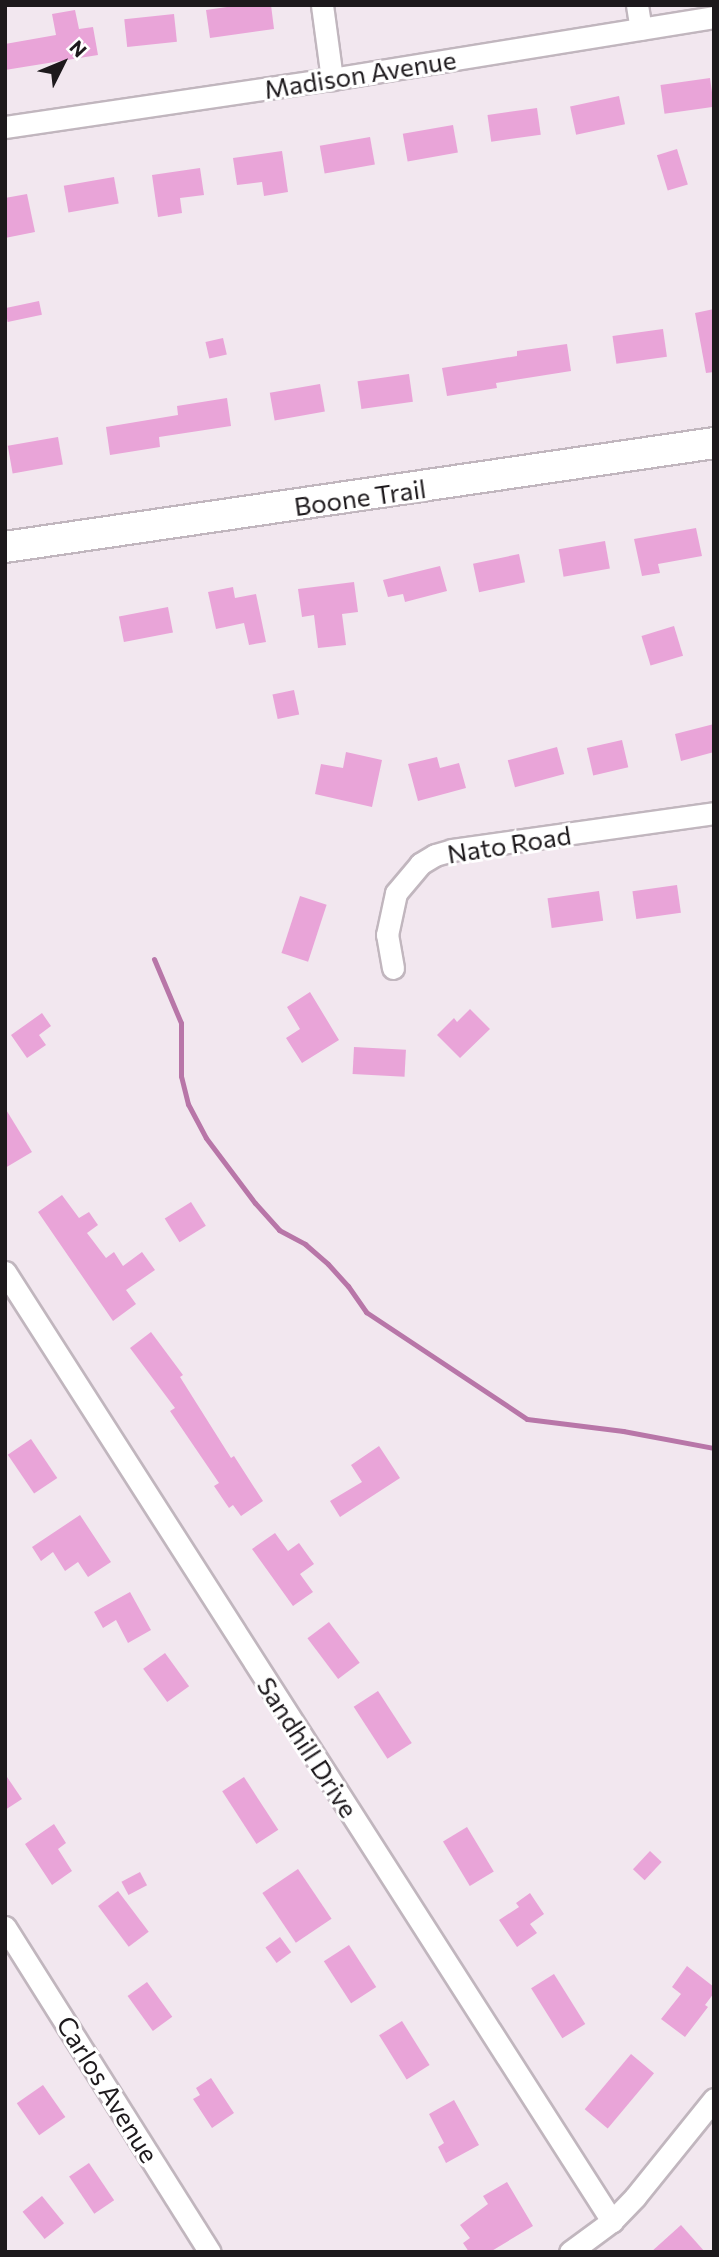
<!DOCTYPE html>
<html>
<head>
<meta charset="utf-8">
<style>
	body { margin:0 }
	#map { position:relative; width:719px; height:2257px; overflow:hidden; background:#f2e7ef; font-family:Commissioner,sans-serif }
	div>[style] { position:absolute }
	.stream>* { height:5px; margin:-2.5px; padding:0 2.5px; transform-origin:2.5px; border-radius:2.5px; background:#b876a8 }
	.building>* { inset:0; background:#e9a4d8; transform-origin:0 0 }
	.roads { filter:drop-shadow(2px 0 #c1b6be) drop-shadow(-2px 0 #c1b6be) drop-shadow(0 2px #c1b6be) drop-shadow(0 -2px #c1b6be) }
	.street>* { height:21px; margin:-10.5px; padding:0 10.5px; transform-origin:10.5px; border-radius:10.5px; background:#fff }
	.secondary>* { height:30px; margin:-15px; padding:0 15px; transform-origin:15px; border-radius:15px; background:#fff }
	span { translate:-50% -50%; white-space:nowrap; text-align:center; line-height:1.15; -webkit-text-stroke:6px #fff; paint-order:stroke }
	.street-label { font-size:26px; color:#1d191c }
	.frame { position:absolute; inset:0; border:7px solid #1d191c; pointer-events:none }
	.north { position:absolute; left:28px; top:28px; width:70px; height:70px; -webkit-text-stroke:5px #fff; paint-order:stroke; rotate:47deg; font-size:19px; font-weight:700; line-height:28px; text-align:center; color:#1d191c }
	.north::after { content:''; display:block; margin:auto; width:24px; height:32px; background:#1d191c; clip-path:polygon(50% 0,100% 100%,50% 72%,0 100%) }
</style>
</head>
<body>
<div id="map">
	<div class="stream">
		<i style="left:154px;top:959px;width:69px;rotate:67.1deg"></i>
		<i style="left:181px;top:1023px;width:53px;rotate:90deg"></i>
		<i style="left:181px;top:1076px;width:29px;rotate:76deg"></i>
		<i style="left:188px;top:1104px;width:38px;rotate:62deg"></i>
		<i style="left:206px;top:1138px;width:81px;rotate:53deg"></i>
		<i style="left:255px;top:1203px;width:36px;rotate:48deg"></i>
		<i style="left:279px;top:1230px;width:30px;rotate:28deg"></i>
		<i style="left:305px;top:1244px;width:30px;rotate:41deg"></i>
		<i style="left:328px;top:1264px;width:30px;rotate:48deg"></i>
		<i style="left:348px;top:1286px;width:32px;rotate:55deg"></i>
		<i style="left:366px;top:1312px;width:193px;rotate:33.6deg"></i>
		<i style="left:527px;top:1419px;width:97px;rotate:7.1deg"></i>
		<i style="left:623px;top:1431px;width:93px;rotate:10.6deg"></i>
	</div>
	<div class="building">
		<i style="clip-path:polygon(241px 5px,271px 5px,274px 29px,210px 38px,206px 10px)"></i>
		<i style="clip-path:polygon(75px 10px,79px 29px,93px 27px,98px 55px,5px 70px,5px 44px,56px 35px,52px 14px)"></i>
		<i style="left:174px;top:14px;width:28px;height:50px;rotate:84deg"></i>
		<i style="left:710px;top:78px;width:29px;height:50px;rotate:82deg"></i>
		<i style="left:619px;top:96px;width:29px;height:50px;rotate:78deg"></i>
		<i style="left:537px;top:108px;width:27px;height:50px;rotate:82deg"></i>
		<i style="left:453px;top:125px;width:28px;height:51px;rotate:80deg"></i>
		<i style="left:370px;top:137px;width:28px;height:51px;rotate:80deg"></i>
		<i style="left:677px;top:149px;width:37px;height:21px;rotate:73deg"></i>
		<i style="clip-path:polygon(282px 151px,288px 192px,264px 196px,262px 182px,237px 185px,233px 158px)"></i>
		<i style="clip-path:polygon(200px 168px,204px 195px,180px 198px,182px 213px,158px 217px,152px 175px)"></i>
		<i style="left:114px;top:177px;width:27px;height:51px;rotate:80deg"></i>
		<i style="clip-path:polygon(27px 194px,35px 232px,5px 238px,5px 198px)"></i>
		<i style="left:39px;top:301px;width:14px;height:35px;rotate:78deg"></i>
		<i style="clip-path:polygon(714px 309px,714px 372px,706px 373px,695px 313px)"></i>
		<i style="left:663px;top:329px;width:28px;height:51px;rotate:82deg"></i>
		<i style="left:223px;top:338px;width:17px;height:18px;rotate:77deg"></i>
		<i style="clip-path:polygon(567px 344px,571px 371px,496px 383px,497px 388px,447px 396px,442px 368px,517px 356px,517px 351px)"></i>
		<i style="left:409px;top:374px;width:28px;height:52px;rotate:82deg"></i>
		<i style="left:320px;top:384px;width:28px;height:51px;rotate:80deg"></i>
		<i style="clip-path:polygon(227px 398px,231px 426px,159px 437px,160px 447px,110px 455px,106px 427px,178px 415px,177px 406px)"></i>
		<i style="left:58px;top:437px;width:28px;height:51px;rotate:80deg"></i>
		<i style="clip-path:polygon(696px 528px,702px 556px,658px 564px,660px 573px,642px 576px,634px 539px)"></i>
		<i style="left:605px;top:541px;width:28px;height:47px;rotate:80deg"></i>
		<i style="left:519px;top:554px;width:29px;height:47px;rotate:78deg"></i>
		<i style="clip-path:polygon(440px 566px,447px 591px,405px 602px,403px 594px,388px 597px,383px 580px)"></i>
		<i style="clip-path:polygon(354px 582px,358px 612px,342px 614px,346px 645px,318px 648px,314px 615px,302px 617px,298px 589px)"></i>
		<i style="clip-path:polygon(233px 587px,235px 598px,256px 594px,266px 642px,249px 645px,244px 623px,216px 629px,208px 592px)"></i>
		<i style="left:168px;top:607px;width:26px;height:50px;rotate:79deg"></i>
		<i style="left:674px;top:626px;width:31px;height:34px;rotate:73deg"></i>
		<i style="left:294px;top:690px;width:25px;height:22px;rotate:78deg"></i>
		<i style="clip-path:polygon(714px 724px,714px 752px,681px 761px,675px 734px)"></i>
		<i style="left:622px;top:740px;width:28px;height:36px;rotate:77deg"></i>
		<i style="left:557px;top:747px;width:28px;height:51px;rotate:75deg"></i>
		<i style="clip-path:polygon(346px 752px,382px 760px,372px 807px,315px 794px,321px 764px,343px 768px)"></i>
		<i style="clip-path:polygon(437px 757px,440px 768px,459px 763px,466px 788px,418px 801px,408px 764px)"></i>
		<i style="left:677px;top:885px;width:28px;height:45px;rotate:82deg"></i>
		<i style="left:599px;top:891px;width:30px;height:52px;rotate:82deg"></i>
		<i style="left:300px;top:896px;width:28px;height:60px;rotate:18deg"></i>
		<i style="clip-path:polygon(310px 992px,339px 1040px,302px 1063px,286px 1038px,300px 1029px,287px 1007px)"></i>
		<i style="clip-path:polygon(470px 1009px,490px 1029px,460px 1058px,437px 1035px,454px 1018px,457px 1022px)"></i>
		<i style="clip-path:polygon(42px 1013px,51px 1026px,39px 1035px,46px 1045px,27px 1058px,11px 1035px)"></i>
		<i style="left:354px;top:1047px;width:52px;height:27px;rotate:3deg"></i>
		<i style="clip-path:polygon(5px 1108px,32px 1152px,5px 1168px)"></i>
		<i style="clip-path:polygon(62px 1195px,79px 1218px,89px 1212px,98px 1225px,87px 1233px,106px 1258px,114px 1252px,123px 1266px,142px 1252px,155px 1270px,126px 1290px,136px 1304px,113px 1321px,38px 1212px)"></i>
		<i style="left:191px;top:1202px;width:28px;height:31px;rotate:58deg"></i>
		<i style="clip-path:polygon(151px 1332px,183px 1375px,180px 1377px,231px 1458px,234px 1456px,263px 1501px,241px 1516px,233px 1505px,229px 1508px,214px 1486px,219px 1483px,170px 1411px,175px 1408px,130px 1348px)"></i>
		<i style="left:31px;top:1439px;width:47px;height:28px;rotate:56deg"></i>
		<i style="clip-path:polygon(379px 1446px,400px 1478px,340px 1517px,330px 1501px,362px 1482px,351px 1465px)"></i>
		<i style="clip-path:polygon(80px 1515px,111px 1562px,88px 1577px,78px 1562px,65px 1571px,53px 1552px,41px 1561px,32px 1547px)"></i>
		<i style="clip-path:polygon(275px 1533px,288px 1551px,299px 1543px,314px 1564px,300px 1574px,313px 1592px,293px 1606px,252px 1549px)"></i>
		<i style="clip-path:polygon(130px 1592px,151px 1630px,128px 1643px,116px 1620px,103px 1628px,94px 1612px)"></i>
		<i style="left:329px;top:1622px;width:51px;height:27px;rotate:53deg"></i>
		<i style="left:165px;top:1653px;width:41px;height:27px;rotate:54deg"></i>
		<i style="left:378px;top:1691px;width:62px;height:29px;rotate:57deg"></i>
		<i style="clip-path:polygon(5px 1774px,22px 1799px,5px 1810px)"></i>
		<i style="left:244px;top:1777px;width:63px;height:26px;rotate:57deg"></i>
		<i style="clip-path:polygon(54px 1824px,66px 1843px,58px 1849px,72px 1871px,52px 1885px,25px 1844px)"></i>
		<i style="left:467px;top:1827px;width:52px;height:28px;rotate:59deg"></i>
		<i style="left:650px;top:1851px;width:16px;height:25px;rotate:43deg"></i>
		<i style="left:298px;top:1869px;width:60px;height:43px;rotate:56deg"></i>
		<i style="left:140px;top:1872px;width:15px;height:21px;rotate:62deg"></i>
		<i style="left:118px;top:1891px;width:51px;height:25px;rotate:53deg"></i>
		<i style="clip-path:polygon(530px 1893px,544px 1914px,530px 1924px,537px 1933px,517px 1947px,499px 1920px,519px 1907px,516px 1903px)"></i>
		<i style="left:280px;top:1937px;width:19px;height:18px;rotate:54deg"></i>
		<i style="left:349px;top:1945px;width:50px;height:30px;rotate:57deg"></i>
		<i style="clip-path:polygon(687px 1966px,714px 1987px,714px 1993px,705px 2005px,708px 2007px,685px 2037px,661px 2019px,681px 1994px,672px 1987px)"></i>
		<i style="left:554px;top:1974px;width:59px;height:27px;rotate:58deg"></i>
		<i style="left:147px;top:1982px;width:43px;height:24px;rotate:54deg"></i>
		<i style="left:402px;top:2021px;width:52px;height:27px;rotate:58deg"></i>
		<i style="left:631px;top:2054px;width:30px;height:72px;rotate:40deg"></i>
		<i style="clip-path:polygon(211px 2078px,234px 2113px,212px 2128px,193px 2099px,200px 2095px,196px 2088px)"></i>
		<i style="left:43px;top:2085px;width:39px;height:32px;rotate:55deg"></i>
		<i style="clip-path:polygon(454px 2100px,479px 2145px,446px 2163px,438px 2147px,444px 2143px,429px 2114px)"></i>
		<i style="left:89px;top:2163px;width:45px;height:24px;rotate:56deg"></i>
		<i style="clip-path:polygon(507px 2182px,533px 2226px,490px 2252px,469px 2252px,463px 2243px,470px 2238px,460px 2225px,488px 2204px,483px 2196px)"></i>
		<i style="left:42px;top:2196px;width:35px;height:25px;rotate:51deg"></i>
		<i style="clip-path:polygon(681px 2225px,705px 2252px,651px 2252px)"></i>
	</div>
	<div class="roads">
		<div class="street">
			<i style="left:322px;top:5px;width:75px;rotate:82.3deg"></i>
			<i style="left:637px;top:5px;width:24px;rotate:81deg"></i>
			<i style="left:5px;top:127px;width:331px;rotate:-8.4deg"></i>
			<i style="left:332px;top:79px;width:387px;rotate:-9.2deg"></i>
			<i style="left:393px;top:968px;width:34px;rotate:-100deg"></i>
			<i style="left:387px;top:935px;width:43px;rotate:-77.9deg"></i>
			<i style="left:396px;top:893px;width:38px;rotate:-50deg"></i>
			<i style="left:420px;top:864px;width:17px;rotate:-31deg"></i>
			<i style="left:435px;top:855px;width:18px;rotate:-16deg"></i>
			<i style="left:452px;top:850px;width:265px;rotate:-8deg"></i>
			<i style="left:5px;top:1272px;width:1127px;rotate:57.4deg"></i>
			<i style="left:5px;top:1927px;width:384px;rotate:57.8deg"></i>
			<i style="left:570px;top:2252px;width:52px;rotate:-36.4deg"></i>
			<i style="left:612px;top:2221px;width:33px;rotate:-46deg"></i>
			<i style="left:635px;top:2197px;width:126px;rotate:-51.1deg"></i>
		</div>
		<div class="secondary">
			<i style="left:5px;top:547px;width:717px;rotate:-8.34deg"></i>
		</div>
	</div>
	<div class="street-label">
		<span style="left:360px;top:74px;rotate:-9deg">Madison Avenue</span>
		<span style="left:360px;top:497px;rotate:-8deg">Boone Trail</span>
		<span style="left:509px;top:844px;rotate:-9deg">Nato Road</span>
		<span style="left:308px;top:1747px;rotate:57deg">Sandhill Drive</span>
		<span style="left:108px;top:2089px;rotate:58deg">Carlos Avenue</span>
	</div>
	<div class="frame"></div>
	<div class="north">N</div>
</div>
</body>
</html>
